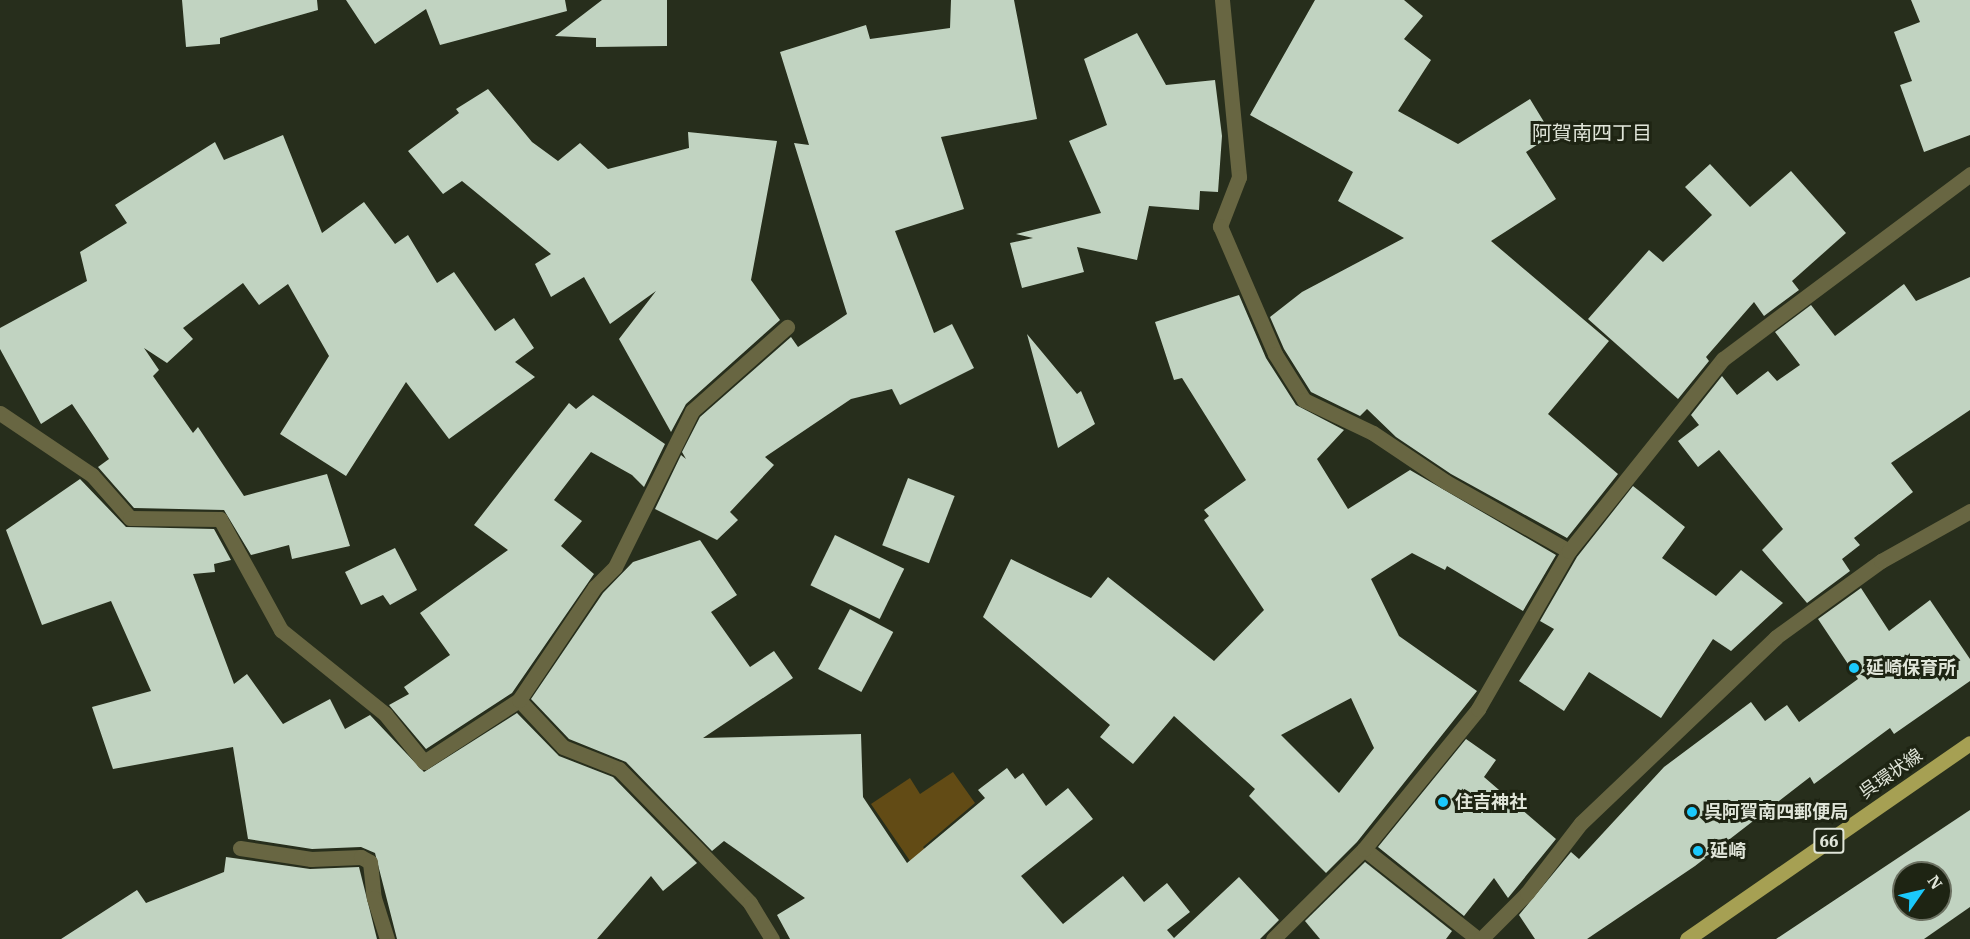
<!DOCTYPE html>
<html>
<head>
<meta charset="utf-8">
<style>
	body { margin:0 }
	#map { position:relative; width:1970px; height:939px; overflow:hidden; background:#272e1c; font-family:"IBM Plex Serif","Noto Sans JP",serif }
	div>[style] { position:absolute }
	.green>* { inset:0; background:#624b15 }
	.building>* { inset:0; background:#c1d3c1; transform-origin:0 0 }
	.service>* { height:15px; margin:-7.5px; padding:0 7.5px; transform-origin:7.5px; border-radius:7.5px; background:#686642 }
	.minor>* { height:15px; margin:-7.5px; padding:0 7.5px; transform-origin:7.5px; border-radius:7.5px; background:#686642 }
	.primary>* { height:15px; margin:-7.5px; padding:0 7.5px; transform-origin:7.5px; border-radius:7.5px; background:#a6a053 }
	.dots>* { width:16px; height:16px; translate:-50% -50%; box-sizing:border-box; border:3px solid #1e2413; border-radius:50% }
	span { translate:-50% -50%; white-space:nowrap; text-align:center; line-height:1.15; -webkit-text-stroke:6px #1e2413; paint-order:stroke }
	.shield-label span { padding:2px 4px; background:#1e2413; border:2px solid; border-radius:4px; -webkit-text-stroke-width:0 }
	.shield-label { font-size:16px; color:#e0e5d9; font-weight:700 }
	.poi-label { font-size:18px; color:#e0e5d9; font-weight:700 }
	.left { translate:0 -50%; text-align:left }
	.street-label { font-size:18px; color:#e0e5d9 }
	.neighbourhood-label { font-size:20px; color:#e0e5d9 }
	.north { position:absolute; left:1892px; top:861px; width:60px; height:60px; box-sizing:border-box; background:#1e2413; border:2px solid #6c7162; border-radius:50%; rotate:56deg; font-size:16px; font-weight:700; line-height:24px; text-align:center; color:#e0e5d9 }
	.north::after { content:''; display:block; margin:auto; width:21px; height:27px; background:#1bc9fc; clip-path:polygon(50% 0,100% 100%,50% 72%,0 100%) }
</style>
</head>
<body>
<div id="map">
	<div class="green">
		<i style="clip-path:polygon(953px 772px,975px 803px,923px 847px,935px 863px,919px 874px,871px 804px,910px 778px,920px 794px)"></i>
	</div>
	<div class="building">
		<i style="clip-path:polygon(182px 0,317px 0,318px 10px,220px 38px,220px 44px,186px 47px)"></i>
		<i style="clip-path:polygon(346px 0,565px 0,567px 11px,440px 45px,426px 9px,375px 44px)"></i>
		<i style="clip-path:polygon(602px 0,667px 0,667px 46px,596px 47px,596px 38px,555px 36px)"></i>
		<i style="clip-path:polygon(951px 0,1014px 0,1037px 119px,941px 137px,964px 209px,895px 231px,934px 333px,952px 324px,974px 368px,900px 405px,892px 389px,851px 399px,765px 457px,774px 465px,730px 512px,738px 520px,717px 540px,655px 509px,681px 455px,686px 459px,682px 452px,700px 417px,791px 337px,798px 347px,847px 314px,794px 143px,809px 145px,780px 52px,866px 25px,870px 39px,950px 28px)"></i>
		<i style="clip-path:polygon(1315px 0,1404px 0,1423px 16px,1404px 39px,1431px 60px,1398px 111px,1458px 144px,1530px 99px,1552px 135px,1526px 152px,1556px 199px,1491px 241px,1609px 341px,1548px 414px,1618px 474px,1567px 538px,1451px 474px,1396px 437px,1367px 409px,1360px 416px,1311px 392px,1284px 349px,1270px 317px,1302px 292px,1404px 238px,1338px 201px,1353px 172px,1250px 115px)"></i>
		<i style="clip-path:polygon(1911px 0,1970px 0,1970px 135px,1924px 152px,1900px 85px,1912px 81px,1894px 32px,1920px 22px)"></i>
		<i style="clip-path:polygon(1137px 33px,1166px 85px,1215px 80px,1222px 136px,1218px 192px,1200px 191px,1199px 210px,1149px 206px,1137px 260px,1077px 247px,1084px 272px,1022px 288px,1010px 243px,1033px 238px,1016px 234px,1101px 213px,1069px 141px,1107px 125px,1084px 59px)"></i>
		<i style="clip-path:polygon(488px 89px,532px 142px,558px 161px,580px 143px,608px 169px,689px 148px,688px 132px,777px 141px,751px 280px,780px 320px,686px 404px,671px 432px,619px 339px,656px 291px,610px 324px,584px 277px,551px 297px,535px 264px,551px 254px,462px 181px,443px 194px,408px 151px,459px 113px,456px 109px)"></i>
		<i style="clip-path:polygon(283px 135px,322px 233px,364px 202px,395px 244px,408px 235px,437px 283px,454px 272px,495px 331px,514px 318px,534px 348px,515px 362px,535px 377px,449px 439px,406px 382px,346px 476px,280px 434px,329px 356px,288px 284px,259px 305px,243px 283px,183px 328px,193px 339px,167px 363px,144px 348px,159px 370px,153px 376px,193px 433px,198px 427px,244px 496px,327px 474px,350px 546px,292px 559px,289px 545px,251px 555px,224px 510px,134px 508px,98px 467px,109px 459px,72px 404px,41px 424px,0 349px,0 328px,87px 281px,80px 252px,127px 223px,115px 205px,215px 142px,224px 160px)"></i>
		<i style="clip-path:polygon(1710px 164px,1750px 207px,1791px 171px,1846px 233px,1792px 281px,1799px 290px,1764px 316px,1754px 302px,1706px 357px,1709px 361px,1678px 399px,1588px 319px,1649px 250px,1663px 262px,1712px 215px,1685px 187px)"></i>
		<i style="clip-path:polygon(1970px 277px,1970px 410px,1891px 463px,1913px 492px,1854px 538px,1860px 545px,1842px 559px,1850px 571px,1807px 603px,1762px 550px,1783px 529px,1719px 450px,1698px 467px,1678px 441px,1699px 425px,1691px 415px,1722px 376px,1737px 395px,1768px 371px,1777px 381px,1800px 365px,1775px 332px,1811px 305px,1835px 336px,1904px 284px,1916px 301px)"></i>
		<i style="clip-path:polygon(evenodd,1239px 295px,1266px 358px,1296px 405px,1344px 430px,1317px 459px,1348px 509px,1410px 470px,1556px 555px,1523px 611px,1447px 566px,1445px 570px,1412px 553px,1371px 579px,1399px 636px,1477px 691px,1357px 842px,1326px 873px,1249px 796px,1255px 789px,1174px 716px,1133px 764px,1100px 737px,1110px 725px,983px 617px,1011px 559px,1091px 598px,1108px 577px,1214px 661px,1264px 610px,1204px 520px,1209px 516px,1204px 510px,1246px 480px,1182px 378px,1174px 380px,1155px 322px,1239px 295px,1351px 698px,1374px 748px,1339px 793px,1281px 735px,1351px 698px)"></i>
		<i style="clip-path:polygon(1027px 334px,1077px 394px,1081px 391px,1095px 424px,1058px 448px)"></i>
		<i style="clip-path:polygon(593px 395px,665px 444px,644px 487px,632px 475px,591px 452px,554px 500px,582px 521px,561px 546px,594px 574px,512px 693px,426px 749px,389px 705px,409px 694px,404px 687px,450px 655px,420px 613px,508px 550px,474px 525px,569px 403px,576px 409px)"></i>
		<i style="left:908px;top:478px;width:50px;height:72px;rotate:21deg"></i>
		<i style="clip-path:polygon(80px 479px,126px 527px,214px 529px,231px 560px,214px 564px,215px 572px,193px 574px,234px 684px,247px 674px,283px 724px,330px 699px,345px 729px,370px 715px,424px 772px,517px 713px,559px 756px,613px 777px,697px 863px,663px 891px,651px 876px,597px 939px,397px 939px,375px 853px,361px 847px,312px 849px,248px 839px,233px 747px,113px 769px,92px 707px,151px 691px,111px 601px,42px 625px,6px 530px)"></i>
		<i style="clip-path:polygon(1633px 486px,1685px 527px,1662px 558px,1716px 596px,1741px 570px,1783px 603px,1731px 651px,1713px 639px,1661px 718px,1589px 672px,1564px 711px,1519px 681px,1554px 629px,1540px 621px,1577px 557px)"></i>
		<i style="left:835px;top:535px;width:77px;height:56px;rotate:26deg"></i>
		<i style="clip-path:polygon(700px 540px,737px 595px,711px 612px,750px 667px,774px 651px,793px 678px,703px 738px,861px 734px,863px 797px,907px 863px,985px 798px,978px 790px,1007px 768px,1015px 779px,1023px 773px,1046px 806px,1068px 788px,1093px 819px,1021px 876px,1063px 924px,1123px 876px,1144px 902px,1167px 883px,1190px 912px,1167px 930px,1174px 938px,1239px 877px,1279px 920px,1260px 939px,790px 939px,777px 915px,805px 898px,724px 841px,712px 851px,626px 762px,569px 739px,531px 699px,603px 593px,633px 562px)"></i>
		<i style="clip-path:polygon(395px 548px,417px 590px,390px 605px,383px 595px,361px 605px,345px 572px)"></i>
		<i style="clip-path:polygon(1861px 588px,1889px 631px,1930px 600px,1970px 659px,1970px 681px,1894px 734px,1890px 728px,1814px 784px,1810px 777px,1695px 866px,1587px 939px,1535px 939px,1519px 915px,1571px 852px,1579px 859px,1664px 767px,1751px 702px,1765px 721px,1787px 705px,1799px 722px,1858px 679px,1818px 619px)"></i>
		<i style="left:850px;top:609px;width:49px;height:68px;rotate:28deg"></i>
		<i style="clip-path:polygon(1466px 739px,1496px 760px,1484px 777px,1556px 839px,1508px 898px,1494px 878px,1464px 916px,1378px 847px)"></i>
		<i style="clip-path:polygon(evenodd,1970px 810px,1970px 907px,1924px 939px,1776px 939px,1970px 810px,1904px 873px,1940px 873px,1940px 909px,1904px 909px,1904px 873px)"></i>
		<i style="clip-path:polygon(226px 857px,310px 869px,359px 867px,377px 939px,61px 939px,137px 890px,146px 903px,224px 872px)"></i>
		<i style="clip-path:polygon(1365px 862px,1452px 931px,1446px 939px,1320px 939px,1305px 921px)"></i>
	</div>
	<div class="service">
		<i style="left:1222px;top:0;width:178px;rotate:84.5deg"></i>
		<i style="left:1239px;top:177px;width:53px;rotate:111.2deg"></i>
		<i style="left:1220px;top:226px;width:139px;rotate:66.7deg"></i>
		<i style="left:1275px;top:354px;width:54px;rotate:57.8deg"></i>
		<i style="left:1304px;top:400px;width:76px;rotate:25.6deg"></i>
		<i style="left:1373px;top:433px;width:88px;rotate:33.9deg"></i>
		<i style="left:1446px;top:482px;width:141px;rotate:29.3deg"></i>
		<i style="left:0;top:413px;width:111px;rotate:34deg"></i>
		<i style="left:92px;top:475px;width:57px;rotate:48.5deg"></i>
		<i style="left:130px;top:518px;width:90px;rotate:0.6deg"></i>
		<i style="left:220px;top:519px;width:127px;rotate:61.2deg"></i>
		<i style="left:281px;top:630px;width:134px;rotate:38.9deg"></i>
		<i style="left:385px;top:714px;width:62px;rotate:50.9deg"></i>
		<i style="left:424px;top:762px;width:113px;rotate:-33.1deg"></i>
		<i style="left:519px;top:700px;width:64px;rotate:46.9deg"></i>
		<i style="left:563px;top:747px;width:60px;rotate:21.4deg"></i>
		<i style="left:619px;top:769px;width:187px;rotate:45.6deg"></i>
		<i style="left:750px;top:903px;width:42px;rotate:58.6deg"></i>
		<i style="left:519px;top:700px;width:136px;rotate:-56.1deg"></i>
		<i style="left:595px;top:587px;width:28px;rotate:-45deg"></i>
		<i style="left:615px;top:567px;width:174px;rotate:-63.7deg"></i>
		<i style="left:692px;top:411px;width:127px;rotate:-41.5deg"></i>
		<i style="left:240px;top:848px;width:72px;rotate:8.8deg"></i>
		<i style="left:311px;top:859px;width:50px;rotate:-2.3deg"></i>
		<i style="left:361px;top:857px;width:10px;rotate:29deg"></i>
		<i style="left:370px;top:862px;width:36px;rotate:84deg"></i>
		<i style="left:374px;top:898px;width:43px;rotate:72.4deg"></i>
	</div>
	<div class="minor">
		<i style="left:1364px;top:849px;width:145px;rotate:38.3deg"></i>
		<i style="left:1273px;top:939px;width:128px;rotate:-44.7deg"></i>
		<i style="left:1364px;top:849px;width:181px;rotate:-50.8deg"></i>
		<i style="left:1478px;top:709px;width:182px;rotate:-60.1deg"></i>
		<i style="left:1569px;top:551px;width:246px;rotate:-51.3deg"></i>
		<i style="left:1723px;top:359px;width:309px;rotate:-36.8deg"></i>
		<i style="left:1481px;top:939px;width:65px;rotate:-45deg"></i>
		<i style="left:1527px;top:893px;width:88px;rotate:-52.4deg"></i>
		<i style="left:1581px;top:823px;width:269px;rotate:-43.6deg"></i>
		<i style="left:1776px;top:637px;width:130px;rotate:-35.9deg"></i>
		<i style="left:1881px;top:561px;width:102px;rotate:-29.3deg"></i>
	</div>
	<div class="primary">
		<i style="left:1687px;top:939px;width:344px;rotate:-34.7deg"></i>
	</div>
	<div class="dots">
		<i style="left:1854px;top:668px;background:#1bc9fc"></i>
		<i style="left:1443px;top:802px;background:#1bc9fc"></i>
		<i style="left:1692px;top:812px;background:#1bc9fc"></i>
		<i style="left:1698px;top:851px;background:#1bc9fc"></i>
	</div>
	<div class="shield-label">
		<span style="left:1829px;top:841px">66</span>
	</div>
	<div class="poi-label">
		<span class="left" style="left:1866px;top:668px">延崎保育所</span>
		<span class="left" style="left:1455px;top:802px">住吉神社</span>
		<span class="left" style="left:1704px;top:812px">呉阿賀南四郵便局</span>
		<span class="left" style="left:1710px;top:851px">延崎</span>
	</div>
	<div class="street-label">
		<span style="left:1891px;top:774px;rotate:-35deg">呉環状線</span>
	</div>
	<div class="neighbourhood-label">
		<span style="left:1592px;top:132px">阿賀南四丁目</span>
	</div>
	<div class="north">N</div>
</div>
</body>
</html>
